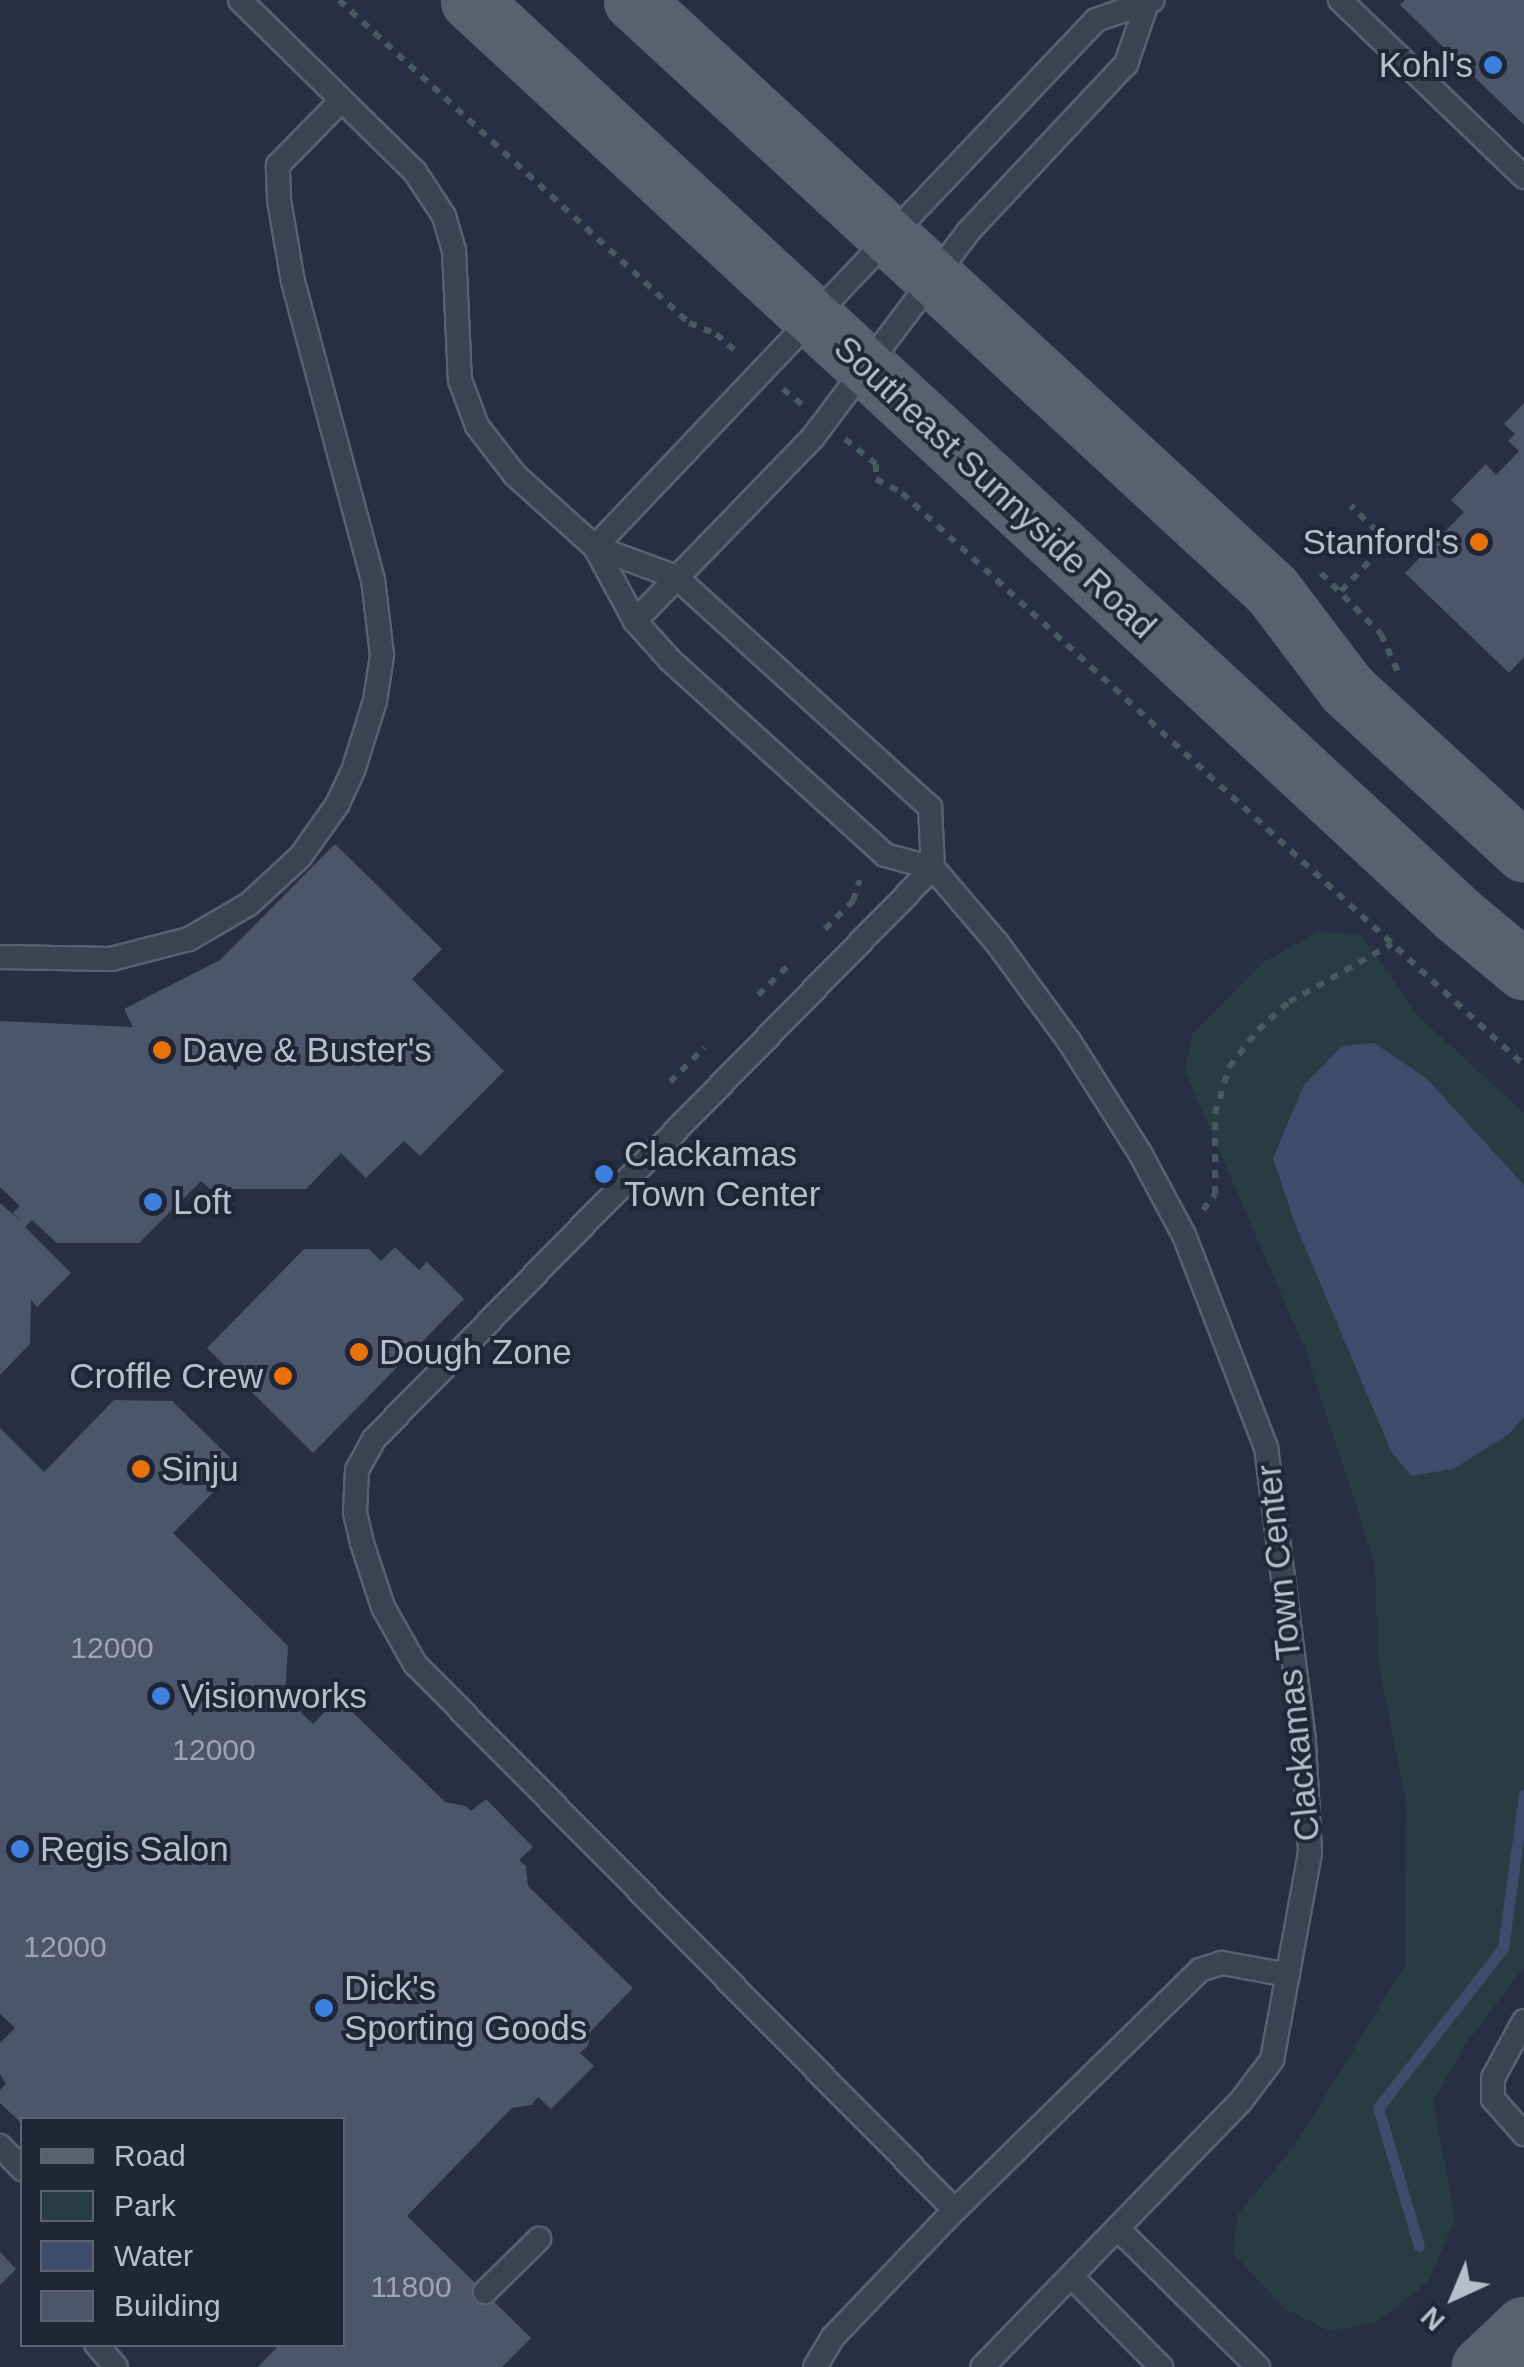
<!DOCTYPE html>
<html>
<head>
<meta charset="utf-8">
<style>
	body { margin:0 }
	#map { position:relative; width:1524px; height:2367px; overflow:hidden; background:#263042; font-family:Arial,sans-serif }
	div>[style] { position:absolute }
	.green>* { inset:0; background:#283d43 }
	.water>* { inset:0; background:#3c4c6a }
	.stream>* { height:11px; margin:-5.5px; padding:0 5.5px; transform-origin:5.5px; border-radius:5.5px; background:#3c4c6a }
	.building>* { inset:0; background:#4c566b }
	.path>* { height:6px; margin-top:-3px; transform-origin:0; background:repeating-linear-gradient(90deg,#475a5f 0 8px,transparent 0 16px) }
	.roads { filter:drop-shadow(2px 0 #59606f) drop-shadow(-2px 0 #59606f) drop-shadow(0 2px #59606f) drop-shadow(0 -2px #59606f) }
	.service>* { height:22px; margin:-11px; padding:0 11px; transform-origin:11px; border-radius:11px; background:#3b4251 }
	.primary>* { height:55px; margin:-27.5px; padding:0 27.5px; transform-origin:27.5px; border-radius:27.5px; background:#596171 }
	.dots>* { width:28px; height:28px; translate:-50% -50%; box-sizing:border-box; border:5px solid #1f2737; border-radius:50% }
	span { translate:-50% -50%; white-space:nowrap; text-align:center; line-height:1.15; -webkit-text-stroke:8px #1f2737; paint-order:stroke }
	.number-label { font-size:30px; color:#9da3b3 }
	.number-label span { -webkit-text-stroke-width:0 }
	.poi-label { font-size:35px; color:#b8bdcb }
	.right { translate:-100% -50%; text-align:right }
	.left { translate:0 -50%; text-align:left }
	.street-label { font-size:35px; color:#b8bdcb }
	.legend { position:absolute; left:20px; top:2117px; width:325px; height:230px; box-sizing:border-box; background:#1f2737; border:2px solid #5c6372; margin:0; padding:12px 18px; list-style:none; font-size:30px; color:#b8bdcb }
	.legend li { display:flex; align-items:center; gap:20px; height:50px }
	.legend b { width:50px; border:2px solid #5c6372 }
	.north { position:absolute; left:1404px; top:2247px; width:100px; height:100px; -webkit-text-stroke:8px #1f2737; paint-order:stroke; rotate:224deg; font-size:28px; font-weight:700; line-height:40px; text-align:center; color:#b8bdcb }
	.north::after { content:''; display:block; margin:auto; width:35px; height:45px; background:#b8bdcb; clip-path:polygon(50% 0,100% 100%,50% 72%,0 100%) }
</style>
</head>
<body>
<div id="map">
	<div class="green">
		<i style="clip-path:polygon(1318px 932px,1361px 935px,1417px 1015px,1524px 1113px,1524px 1967px,1465px 2045px,1433px 2101px,1455px 2218px,1429px 2281px,1377px 2322px,1329px 2331px,1284px 2308px,1233px 2253px,1238px 2214px,1296px 2144px,1405px 1965px,1406px 1803px,1378px 1660px,1375px 1564px,1305px 1349px,1185px 1071px,1192px 1035px,1262px 963px)"></i>
	</div>
	<div class="water">
		<i style="clip-path:polygon(1374px 1043px,1426px 1078px,1524px 1185px,1524px 1417px,1509px 1434px,1453px 1469px,1411px 1476px,1391px 1451px,1294px 1221px,1273px 1158px,1304px 1085px,1342px 1046px)"></i>
	</div>
	<div class="stream">
		<i style="left:1419px;top:2246px;width:144px;rotate:-106.5deg"></i>
		<i style="left:1378px;top:2108px;width:203px;rotate:-52deg"></i>
		<i style="left:1503px;top:1948px;width:155px;rotate:-82.2deg"></i>
	</div>
	<div class="building">
		<i style="clip-path:polygon(1405px 0,1524px 0,1524px 125px,1400px 5px)"></i>
		<i style="clip-path:polygon(1524px 403px,1524px 657px,1509px 673px,1405px 573px,1464px 512px,1451px 500px,1486px 464px,1496px 475px,1519px 451px,1508px 441px,1515px 434px,1504px 424px)"></i>
		<i style="clip-path:polygon(335px 844px,442px 949px,412px 979px,504px 1071px,420px 1156px,404px 1141px,366px 1178px,341px 1153px,306px 1189px,210px 1189px,201px 1181px,139px 1243px,57px 1243px,32px 1220px,25px 1227px,71px 1273px,37px 1307px,31px 1300px,30px 1344px,0 1375px,0 1203px,22px 1222px,13px 1213px,20px 1206px,0 1187px,0 1021px,133px 1027px,124px 1009px,220px 960px)"></i>
		<i style="clip-path:polygon(395px 1247px,419px 1270px,427px 1262px,464px 1299px,313px 1453px,207px 1348px,304px 1249px,369px 1249px,381px 1261px)"></i>
		<i style="clip-path:polygon(114px 1400px,172px 1401px,239px 1466px,173px 1533px,288px 1646px,285px 1697px,313px 1724px,338px 1698px,445px 1802px,465px 1806px,471px 1811px,486px 1799px,533px 1847px,519px 1860px,526px 1866px,528px 1886px,633px 1988px,591px 2031px,588px 2046px,580px 2053px,594px 2066px,551px 2109px,538px 2097px,531px 2105px,512px 2108px,407px 2216px,531px 2338px,502px 2367px,258px 2367px,280px 2344px,342px 2344px,342px 2120px,22px 2120px,22px 2124px,0 2103px,0 2090px,6px 2084px,0 2074px,0 2043px,15px 2028px,0 2014px,0 1428px,44px 1472px)"></i>
		<i style="clip-path:polygon(0 2252px,16px 2269px,0 2285px)"></i>
	</div>
	<div class="path">
		<i style="left:339px;top:0;width:476px;rotate:42.7deg"></i>
		<i style="left:689px;top:323px;width:29px;rotate:22deg"></i>
		<i style="left:716px;top:334px;width:29px;rotate:41deg"></i>
		<i style="left:783px;top:389px;width:27px;rotate:39deg"></i>
		<i style="left:845px;top:439px;width:40px;rotate:39deg"></i>
		<i style="left:876px;top:464px;width:15px;rotate:90deg"></i>
		<i style="left:876px;top:479px;width:30px;rotate:28deg"></i>
		<i style="left:902px;top:493px;width:845px;rotate:42.6deg"></i>
		<i style="left:1321px;top:573px;width:86px;rotate:45.5deg"></i>
		<i style="left:1381px;top:634px;width:42px;rotate:65.9deg"></i>
		<i style="left:1341px;top:591px;width:68px;rotate:-46.2deg"></i>
		<i style="left:1388px;top:542px;width:52px;rotate:-135.8deg"></i>
		<i style="left:825px;top:929px;width:40px;rotate:-45deg"></i>
		<i style="left:853px;top:901px;width:22px;rotate:-72deg"></i>
		<i style="left:758px;top:995px;width:43px;rotate:-44.1deg"></i>
		<i style="left:670px;top:1082px;width:49px;rotate:-45deg"></i>
		<i style="left:1203px;top:1210px;width:20px;rotate:-53deg"></i>
		<i style="left:1215px;top:1194px;width:80px;rotate:-90deg"></i>
		<i style="left:1215px;top:1114px;width:49px;rotate:-73.4deg"></i>
		<i style="left:1229px;top:1067px;width:47px;rotate:-51.9deg"></i>
		<i style="left:1258px;top:1030px;width:42px;rotate:-42.1deg"></i>
		<i style="left:1289px;top:1002px;width:118px;rotate:-29.4deg"></i>
	</div>
	<div class="roads">
		<div class="service">
			<i style="left:240px;top:0;width:245px;rotate:44.5deg"></i>
			<i style="left:415px;top:172px;width:53px;rotate:56.6deg"></i>
			<i style="left:444px;top:216px;width:35px;rotate:74deg"></i>
			<i style="left:454px;top:250px;width:130px;rotate:87.4deg"></i>
			<i style="left:460px;top:380px;width:49px;rotate:69.7deg"></i>
			<i style="left:477px;top:426px;width:62px;rotate:52.2deg"></i>
			<i style="left:515px;top:475px;width:108px;rotate:42deg"></i>
			<i style="left:595px;top:547px;width:84px;rotate:61.6deg"></i>
			<i style="left:635px;top:621px;width:52px;rotate:48.1deg"></i>
			<i style="left:670px;top:660px;width:290px;rotate:42.2deg"></i>
			<i style="left:885px;top:855px;width:50px;rotate:15.2deg"></i>
			<i style="left:933px;top:868px;width:99px;rotate:49.5deg"></i>
			<i style="left:997px;top:943px;width:122px;rotate:53.7deg"></i>
			<i style="left:1069px;top:1041px;width:133px;rotate:57.6deg"></i>
			<i style="left:1140px;top:1153px;width:93px;rotate:61.8deg"></i>
			<i style="left:1184px;top:1235px;width:227px;rotate:68.9deg"></i>
			<i style="left:1266px;top:1447px;width:296px;rotate:82.6deg"></i>
			<i style="left:1304px;top:1741px;width:112px;rotate:86.9deg"></i>
			<i style="left:1310px;top:1853px;width:210px;rotate:100.4deg"></i>
			<i style="left:1272px;top:2060px;width:51px;rotate:127.1deg"></i>
			<i style="left:1241px;top:2101px;width:371px;rotate:134.2deg"></i>
			<i style="left:1340px;top:0;width:255px;rotate:43.9deg"></i>
			<i style="left:595px;top:547px;width:727px;rotate:-46.45deg"></i>
			<i style="left:1096px;top:20px;width:60px;rotate:-19.3deg"></i>
			<i style="left:595px;top:547px;width:86px;rotate:20.3deg"></i>
			<i style="left:676px;top:577px;width:343px;rotate:42.2deg"></i>
			<i style="left:930px;top:807px;width:61px;rotate:87.2deg"></i>
			<i style="left:635px;top:621px;width:256px;rotate:-45.9deg"></i>
			<i style="left:813px;top:437px;width:257px;rotate:-52.9deg"></i>
			<i style="left:968px;top:232px;width:231px;rotate:-46.8deg"></i>
			<i style="left:1126px;top:64px;width:61px;rotate:-71deg"></i>
			<i style="left:0;top:957px;width:111px;rotate:1deg"></i>
			<i style="left:111px;top:959px;width:81px;rotate:-14.4deg"></i>
			<i style="left:189px;top:939px;width:69px;rotate:-30.3deg"></i>
			<i style="left:249px;top:904px;width:69px;rotate:-42.7deg"></i>
			<i style="left:300px;top:857px;width:64px;rotate:-54.6deg"></i>
			<i style="left:337px;top:805px;width:38px;rotate:-65deg"></i>
			<i style="left:353px;top:771px;width:73px;rotate:-72.6deg"></i>
			<i style="left:375px;top:701px;width:47px;rotate:-81.3deg"></i>
			<i style="left:382px;top:655px;width:76px;rotate:-96.8deg"></i>
			<i style="left:373px;top:580px;width:309px;rotate:-105deg"></i>
			<i style="left:293px;top:282px;width:83px;rotate:-99.7deg"></i>
			<i style="left:279px;top:200px;width:35px;rotate:-92deg"></i>
			<i style="left:278px;top:165px;width:90px;rotate:-45.5deg"></i>
			<i style="left:1524px;top:2021px;width:65px;rotate:118.5deg"></i>
			<i style="left:1493px;top:2078px;width:21px;rotate:90deg"></i>
			<i style="left:1493px;top:2099px;width:47px;rotate:48.5deg"></i>
			<i style="left:0;top:2146px;width:32px;rotate:46deg"></i>
			<i style="left:955px;top:2210px;width:343px;rotate:-44.4deg"></i>
			<i style="left:1200px;top:1970px;width:23px;rotate:-18deg"></i>
			<i style="left:1222px;top:1963px;width:67px;rotate:10.3deg"></i>
			<i style="left:1118px;top:2229px;width:197px;rotate:44.6deg"></i>
			<i style="left:1072px;top:2277px;width:127px;rotate:45.3deg"></i>
			<i style="left:485px;top:2292px;width:76px;rotate:-44.5deg"></i>
			<i style="left:96px;top:2344px;width:30px;rotate:49deg"></i>
			<i style="left:815px;top:2367px;width:35px;rotate:-59deg"></i>
			<i style="left:833px;top:2337px;width:176px;rotate:-46.2deg"></i>
			<i style="left:955px;top:2210px;width:768px;rotate:-134.68deg"></i>
			<i style="left:415px;top:1664px;width:65px;rotate:-119.3deg"></i>
			<i style="left:383px;top:1607px;width:67px;rotate:-108.2deg"></i>
			<i style="left:362px;top:1543px;width:32px;rotate:-103deg"></i>
			<i style="left:355px;top:1512px;width:42px;rotate:-87.3deg"></i>
			<i style="left:357px;top:1470px;width:35px;rotate:-61deg"></i>
			<i style="left:374px;top:1439px;width:799px;rotate:-45.61deg"></i>
		</div>
		<div class="primary">
			<i style="left:470px;top:0;width:1347px;rotate:42.8deg"></i>
			<i style="left:1458px;top:915px;width:86px;rotate:39.8deg"></i>
			<i style="left:633px;top:0;width:870px;rotate:42.72deg"></i>
			<i style="left:1272px;top:590px;width:124px;rotate:52.9deg"></i>
			<i style="left:1347px;top:689px;width:241px;rotate:42.6deg"></i>
			<i style="left:1481px;top:2367px;width:59px;rotate:-43.6deg"></i>
		</div>
	</div>
	<div class="dots">
		<i style="left:1493px;top:65px;background:#3f7fe0"></i>
		<i style="left:1479px;top:542px;background:#e8710a"></i>
		<i style="left:162px;top:1050px;background:#e8710a"></i>
		<i style="left:604px;top:1174px;background:#3f7fe0"></i>
		<i style="left:153px;top:1202px;background:#3f7fe0"></i>
		<i style="left:359px;top:1352px;background:#e8710a"></i>
		<i style="left:283px;top:1376px;background:#e8710a"></i>
		<i style="left:141px;top:1469px;background:#e8710a"></i>
		<i style="left:161px;top:1696px;background:#3f7fe0"></i>
		<i style="left:20px;top:1849px;background:#3f7fe0"></i>
		<i style="left:324px;top:2008px;background:#3f7fe0"></i>
	</div>
	<div class="number-label">
		<span style="left:112px;top:1648px">12000</span>
		<span style="left:214px;top:1750px">12000</span>
		<span style="left:65px;top:1947px">12000</span>
		<span style="left:411px;top:2287px">11800</span>
	</div>
	<div class="poi-label">
		<span class="right" style="left:1473px;top:65px">Kohl's</span>
		<span class="right" style="left:1459px;top:542px">Stanford's</span>
		<span class="left" style="left:182px;top:1050px">Dave &amp; Buster's</span>
		<span class="left" style="left:624px;top:1174px">Clackamas<br>Town Center</span>
		<span class="left" style="left:173px;top:1202px">Loft</span>
		<span class="left" style="left:379px;top:1352px">Dough Zone</span>
		<span class="right" style="left:263px;top:1376px">Croffle Crew</span>
		<span class="left" style="left:161px;top:1469px">Sinju</span>
		<span class="left" style="left:181px;top:1696px">Visionworks</span>
		<span class="left" style="left:40px;top:1849px">Regis Salon</span>
		<span class="left" style="left:344px;top:2008px">Dick's<br>Sporting Goods</span>
	</div>
	<div class="street-label">
		<span style="left:995px;top:487px;rotate:43deg">Southeast Sunnyside Road</span>
		<span style="left:1288px;top:1653px;rotate:-96deg">Clackamas Town Center</span>
	</div>
	<ul class="legend">
	<li><b style="height:12px;background:#596171"></b>Road</li>
	<li><b style="height:28px;background:#283d43"></b>Park</li>
	<li><b style="height:28px;background:#3c4c6a"></b>Water</li>
	<li><b style="height:28px;background:#4c566b"></b>Building</li>
	</ul>
	<div class="north">N</div>
</div>
</body>
</html>
